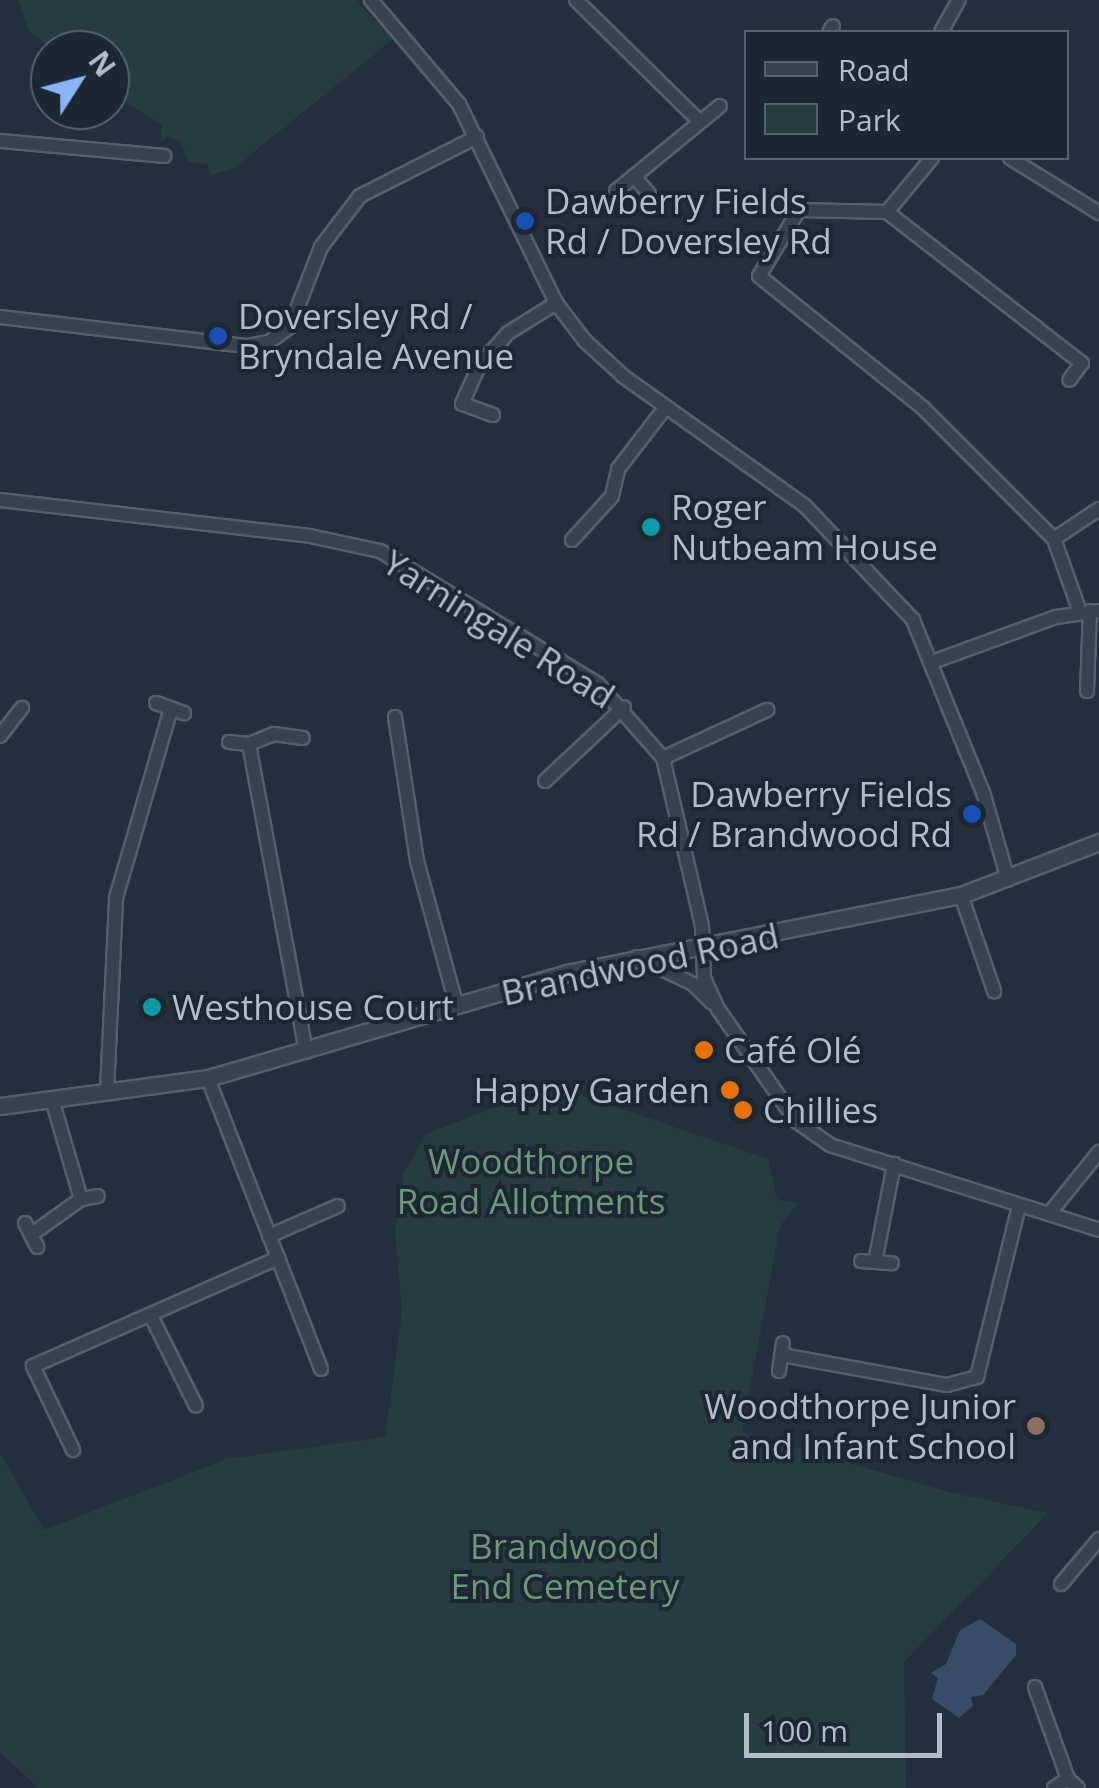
<!DOCTYPE html>
<html>
<head>
<meta charset="utf-8">
<style>
	body { margin:0 }
	#map { position:relative; width:1099px; height:1788px; overflow:hidden; background:#242f3e; font-family:"Open Sans",sans-serif }
	div>[style] { position:absolute }
	.green>* { inset:0; background:#263c3f }
	.water>* { inset:0; background:#394c67 }
	.roads { filter:drop-shadow(2px 0 #565f6c) drop-shadow(-2px 0 #565f6c) drop-shadow(0 2px #565f6c) drop-shadow(0 -2px #565f6c) }
	.minor>* { height:12px; margin:-6px; padding:0 6px; transform-origin:6px; border-radius:6px; background:#38414e }
	.tertiary>* { height:15px; margin:-7.5px; padding:0 7.5px; transform-origin:7.5px; border-radius:7.5px; background:#38414e }
	.dots>* { width:28px; height:28px; translate:-50% -50%; box-sizing:border-box; border:5px solid #1d2633; border-radius:50% }
	span { translate:-50% -50%; white-space:nowrap; text-align:center; line-height:1.15; -webkit-text-stroke:8px #1d2633; paint-order:stroke }
	.poi-label { font-size:35px; color:#b4bcc9 }
	.left { translate:0 -50%; text-align:left }
	.right { translate:-100% -50%; text-align:right }
	.street-label { font-size:35px; color:#b4bcc9 }
	.park-label { font-size:35px; color:#6b9a76 }
	.legend { position:absolute; left:744px; top:30px; width:325px; height:130px; box-sizing:border-box; background:#1d2633; border:2px solid #59626f; margin:0; padding:12px 18px; list-style:none; font-size:30px; color:#b4bcc9 }
	.legend li { display:flex; align-items:center; gap:20px; height:50px }
	.legend b { width:50px; border:2px solid #59626f }
	.north { position:absolute; left:30px; top:30px; width:100px; height:100px; box-sizing:border-box; background:#1d2633; border:2px solid #59626f; border-radius:50%; rotate:54deg; font-size:28px; font-weight:700; line-height:40px; text-align:center; color:#b4bcc9 }
	.north::after { content:''; display:block; margin:auto; width:35px; height:45px; background:#8ab4f8; clip-path:polygon(50% 0,100% 100%,50% 72%,0 100%) }
	.scale { position:absolute; left:744px; top:1713px; width:198px; height:45px; box-sizing:border-box; border:5px solid #b4bcc9; border-top:0; padding-left:12px; font-size:30px; line-height:35px; white-space:nowrap; color:#b4bcc9; -webkit-text-stroke:8px #1d2633; paint-order:stroke }
</style>
</head>
<body>
<div id="map">
	<div class="green">
		<i style="clip-path:polygon(18px 0,355px 0,393px 39px,234px 168px,211px 175px,207px 164px,188px 161px,181px 142px,168px 136px,161px 142px,162px 125px,110px 93px,110px 50px,54px 50px,29px 31px)"></i>
		<i style="clip-path:polygon(569px 1091px,768px 1159px,777px 1199px,797px 1204px,780px 1226px,742px 1432px,952px 1493px,1048px 1513px,904px 1662px,906px 1788px,38px 1788px,0 1752px,0 1453px,44px 1530px,227px 1459px,385px 1437px,402px 1313px,395px 1231px,404px 1172px,426px 1134px,516px 1099px)"></i>
	</div>
	<div class="water">
		<i style="clip-path:polygon(980px 1619px,1016px 1644px,1016px 1655px,983px 1695px,971px 1697px,973px 1706px,959px 1718px,932px 1699px,938px 1678px,931px 1673px,946px 1664px,960px 1630px)"></i>
	</div>
	<div class="roads">
		<div class="minor">
			<i style="left:371px;top:0;width:136px;rotate:49.8deg"></i>
			<i style="left:459px;top:104px;width:221px;rotate:64deg"></i>
			<i style="left:556px;top:303px;width:48px;rotate:52.7deg"></i>
			<i style="left:585px;top:341px;width:52px;rotate:42.6deg"></i>
			<i style="left:623px;top:376px;width:224px;rotate:35.5deg"></i>
			<i style="left:805px;top:506px;width:157px;rotate:46.5deg"></i>
			<i style="left:913px;top:620px;width:186px;rotate:67.9deg"></i>
			<i style="left:983px;top:792px;width:91px;rotate:74.1deg"></i>
			<i style="left:576px;top:0;width:173px;rotate:44.5deg"></i>
			<i style="left:829px;top:32px;width:7px;rotate:-56deg"></i>
			<i style="left:941px;top:32px;width:37px;rotate:-61deg"></i>
			<i style="left:0;top:141px;width:165px;rotate:5.2deg"></i>
			<i style="left:932px;top:158px;width:70px;rotate:129.8deg"></i>
			<i style="left:887px;top:212px;width:88px;rotate:-178.7deg"></i>
			<i style="left:799px;top:210px;width:77px;rotate:121.2deg"></i>
			<i style="left:759px;top:276px;width:211px;rotate:38.8deg"></i>
			<i style="left:923px;top:408px;width:185px;rotate:45deg"></i>
			<i style="left:1054px;top:539px;width:77px;rotate:70.4deg"></i>
			<i style="left:1010px;top:158px;width:105px;rotate:31.7deg"></i>
			<i style="left:634px;top:176px;width:23px;rotate:50deg"></i>
			<i style="left:616px;top:191px;width:134px;rotate:-39.3deg"></i>
			<i style="left:887px;top:212px;width:247px;rotate:37.8deg"></i>
			<i style="left:1082px;top:363px;width:21px;rotate:127deg"></i>
			<i style="left:0;top:317px;width:250px;rotate:6.7deg"></i>
			<i style="left:248px;top:346px;width:21px;rotate:-11deg"></i>
			<i style="left:269px;top:342px;width:26px;rotate:-36deg"></i>
			<i style="left:290px;top:327px;width:86px;rotate:-68.8deg"></i>
			<i style="left:321px;top:247px;width:64px;rotate:-52.6deg"></i>
			<i style="left:360px;top:196px;width:131px;rotate:-26.8deg"></i>
			<i style="left:493px;top:415px;width:33px;rotate:-160deg"></i>
			<i style="left:462px;top:404px;width:42px;rotate:-65.9deg"></i>
			<i style="left:479px;top:366px;width:44px;rotate:-48.7deg"></i>
			<i style="left:508px;top:333px;width:57px;rotate:-32deg"></i>
			<i style="left:0;top:500px;width:312px;rotate:6.6deg"></i>
			<i style="left:310px;top:536px;width:72px;rotate:12.1deg"></i>
			<i style="left:380px;top:551px;width:255px;rotate:31.4deg"></i>
			<i style="left:598px;top:684px;width:98px;rotate:48.7deg"></i>
			<i style="left:663px;top:758px;width:172px;rotate:76.9deg"></i>
			<i style="left:702px;top:926px;width:52px;rotate:87.8deg"></i>
			<i style="left:704px;top:978px;width:34px;rotate:66deg"></i>
			<i style="left:718px;top:1009px;width:136px;rotate:55.1deg"></i>
			<i style="left:796px;top:1121px;width:42px;rotate:35.2deg"></i>
			<i style="left:830px;top:1145px;width:282px;rotate:17.5deg"></i>
			<i style="left:1054px;top:539px;width:54px;rotate:-33.7deg"></i>
			<i style="left:572px;top:540px;width:59px;rotate:-47.7deg"></i>
			<i style="left:612px;top:496px;width:28px;rotate:-77deg"></i>
			<i style="left:618px;top:469px;width:78px;rotate:-52.3deg"></i>
			<i style="left:935px;top:661px;width:129px;rotate:-20deg"></i>
			<i style="left:1056px;top:617px;width:43px;rotate:-7.9deg"></i>
			<i style="left:1087px;top:691px;width:80px;rotate:-87.9deg"></i>
			<i style="left:156px;top:703px;width:30px;rotate:20deg"></i>
			<i style="left:395px;top:717px;width:146px;rotate:81.3deg"></i>
			<i style="left:417px;top:861px;width:151px;rotate:74.7deg"></i>
			<i style="left:0;top:736px;width:36px;rotate:-52deg"></i>
			<i style="left:229px;top:742px;width:20px;rotate:6deg"></i>
			<i style="left:249px;top:744px;width:27px;rotate:-22deg"></i>
			<i style="left:274px;top:734px;width:29px;rotate:8deg"></i>
			<i style="left:249px;top:744px;width:313px;rotate:79.5deg"></i>
			<i style="left:663px;top:758px;width:115px;rotate:-24.8deg"></i>
			<i style="left:545px;top:781px;width:108px;rotate:-43.1deg"></i>
			<i style="left:961px;top:895px;width:102px;rotate:71deg"></i>
			<i style="left:637px;top:957px;width:62px;rotate:25.7deg"></i>
			<i style="left:693px;top:984px;width:27px;rotate:45deg"></i>
			<i style="left:107px;top:1091px;width:193px;rotate:-87.3deg"></i>
			<i style="left:116px;top:898px;width:197px;rotate:-73.8deg"></i>
			<i style="left:81px;top:1199px;width:17px;rotate:-10deg"></i>
			<i style="left:1049px;top:1214px;width:80px;rotate:-51.1deg"></i>
			<i style="left:25px;top:1223px;width:27px;rotate:63deg"></i>
			<i style="left:32px;top:1234px;width:60px;rotate:-35.5deg"></i>
			<i style="left:81px;top:1199px;width:104px;rotate:-106.2deg"></i>
			<i style="left:269px;top:1236px;width:75px;rotate:-23.5deg"></i>
			<i style="left:876px;top:1257px;width:95px;rotate:-79deg"></i>
			<i style="left:278px;top:1258px;width:119px;rotate:68.8deg"></i>
			<i style="left:861px;top:1261px;width:31px;rotate:4deg"></i>
			<i style="left:152px;top:1318px;width:98px;rotate:63.4deg"></i>
			<i style="left:782px;top:1355px;width:168px;rotate:10.3deg"></i>
			<i style="left:947px;top:1385px;width:31px;rotate:-15deg"></i>
			<i style="left:977px;top:1377px;width:176px;rotate:-76.2deg"></i>
			<i style="left:779px;top:1371px;width:28px;rotate:-82deg"></i>
			<i style="left:73px;top:1450px;width:93px;rotate:-115.5deg"></i>
			<i style="left:33px;top:1366px;width:268px;rotate:-23.8deg"></i>
			<i style="left:278px;top:1258px;width:193px;rotate:-111.3deg"></i>
			<i style="left:1061px;top:1584px;width:59px;rotate:-49.8deg"></i>
			<i style="left:1035px;top:1687px;width:98px;rotate:70.3deg"></i>
			<i style="left:1054px;top:1788px;width:17px;rotate:-33deg"></i>
			<i style="left:1068px;top:1779px;width:13px;rotate:42deg"></i>
		</div>
		<div class="tertiary">
			<i style="left:0;top:1106px;width:210px;rotate:-7.7deg"></i>
			<i style="left:208px;top:1078px;width:374px;rotate:-16.3deg"></i>
			<i style="left:567px;top:973px;width:402px;rotate:-11.2deg"></i>
			<i style="left:961px;top:895px;width:148px;rotate:-21deg"></i>
		</div>
	</div>
	<div class="dots">
		<i style="left:525px;top:221px;background:#1a4fb4"></i>
		<i style="left:218px;top:336px;background:#1a4fb4"></i>
		<i style="left:651px;top:527px;background:#0f9aa8"></i>
		<i style="left:972px;top:814px;background:#1a4fb4"></i>
		<i style="left:152px;top:1007px;background:#0f9aa8"></i>
		<i style="left:704px;top:1050px;background:#e8710a"></i>
		<i style="left:730px;top:1090px;background:#e8710a"></i>
		<i style="left:743px;top:1110px;background:#e8710a"></i>
		<i style="left:1036px;top:1426px;background:#8d6e63"></i>
	</div>
	<div class="poi-label">
		<span class="left" style="left:545px;top:221px">Dawberry Fields<br>Rd / Doversley Rd</span>
		<span class="left" style="left:238px;top:336px">Doversley Rd /<br>Bryndale Avenue</span>
		<span class="left" style="left:671px;top:527px">Roger<br>Nutbeam House</span>
		<span class="right" style="left:952px;top:814px">Dawberry Fields<br>Rd / Brandwood Rd</span>
		<span class="left" style="left:172px;top:1007px">Westhouse Court</span>
		<span class="left" style="left:724px;top:1050px">Café Olé</span>
		<span class="right" style="left:710px;top:1090px">Happy Garden</span>
		<span class="left" style="left:763px;top:1110px">Chillies</span>
		<span class="right" style="left:1016px;top:1426px">Woodthorpe Junior<br>and Infant School</span>
	</div>
	<div class="street-label">
		<span style="left:499px;top:629px;rotate:32deg">Yarningale Road</span>
		<span style="left:640px;top:964px;rotate:-12deg">Brandwood Road</span>
	</div>
	<div class="park-label">
		<span style="left:531px;top:1181px">Woodthorpe<br>Road Allotments</span>
		<span style="left:565px;top:1566px">Brandwood<br>End Cemetery</span>
	</div>
	<ul class="legend">
	<li><b style="height:12px;background:#38414e"></b>Road</li>
	<li><b style="height:28px;background:#263c3f"></b>Park</li>
	</ul>
	<div class="north">N</div>
	<div class="scale">100 m</div>
</div>
</body>
</html>
